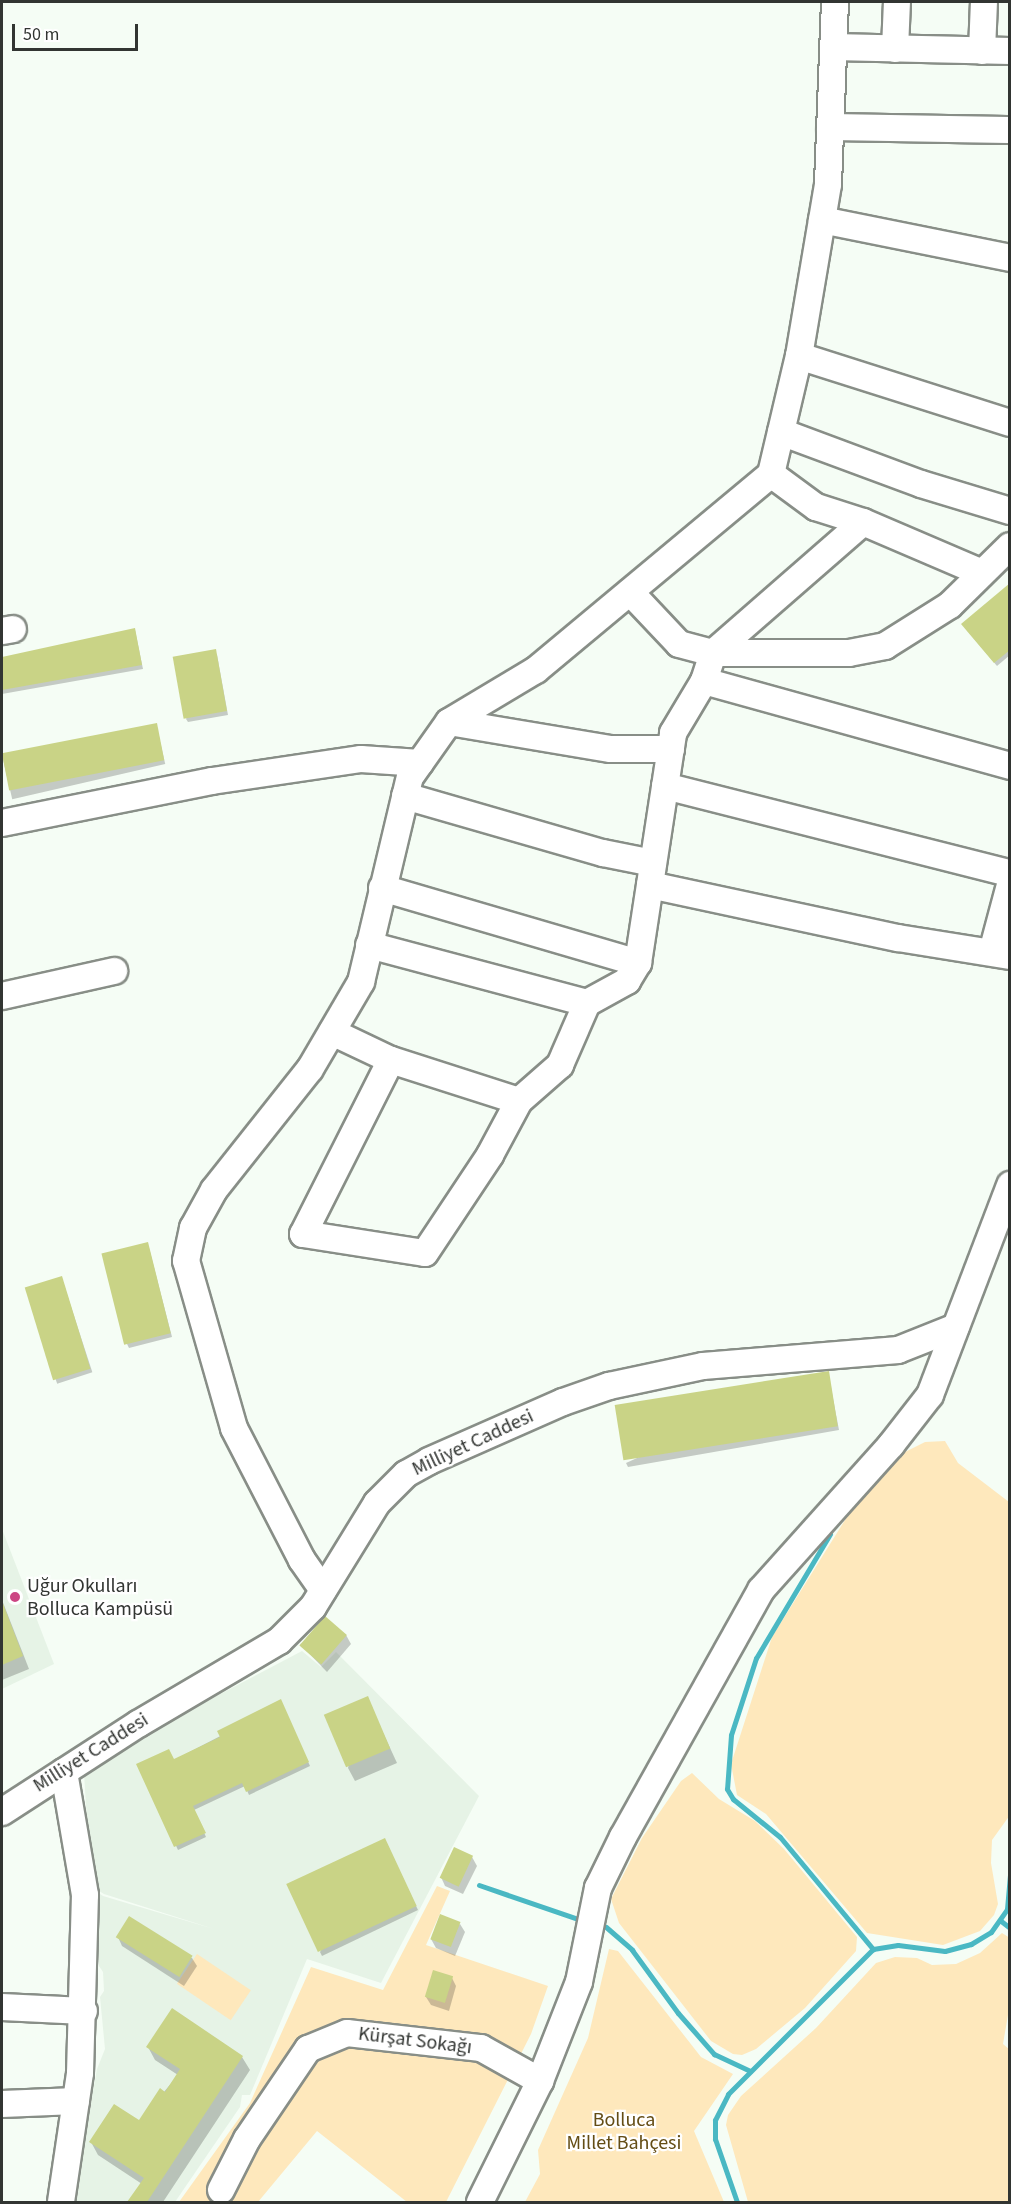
<!DOCTYPE html>
<html>
<head>
<meta charset="utf-8">
<style>
	body { margin:0 }
	#map { position:relative; width:1011px; height:2204px; overflow:hidden; background:#f5fdf5; font-family:"Source Sans 3",sans-serif }
	div>[style] { position:absolute }
	.built>* { inset:0; background:#e6f3e6 }
	.green>* { inset:0; background:#fee8bc; transform-origin:0 0 }
	.shadow>* { inset:0; background:#0003; transform-origin:0 0 }
	.stream>* { height:5px; margin:-2.5px; padding:0 2.5px; transform-origin:2.5px; border-radius:2.5px; background:#4ab8c3 }
	.building>* { inset:0; background:#c9d386; transform-origin:0 0 }
	.roads { filter:drop-shadow(2px 0 #888e87) drop-shadow(-2px 0 #888e87) drop-shadow(0 2px #888e87) drop-shadow(0 -2px #888e87) }
	.minor>* { height:26px; margin:-13px; padding:0 13px; transform-origin:13px; border-radius:13px; background:#fff }
	.dots>* { width:16px; height:16px; translate:-50% -50%; box-sizing:border-box; border:3px solid #fff; border-radius:50% }
	span { translate:-50% -50%; white-space:nowrap; text-align:center; line-height:1.15; -webkit-text-stroke:4.5px #fff; paint-order:stroke }
	.street-label { font-size:20px; color:#323532 }
	.poi-label { font-size:20px; color:#323532 }
	.left { translate:0 -50%; text-align:left }
	.park-label { font-size:20px; color:#644d15 }
	.frame { position:absolute; inset:0; border:3px solid #323532; pointer-events:none }
	.scale { position:absolute; left:12px; top:24px; width:126px; height:27px; box-sizing:border-box; border:3px solid #323532; border-top:0; padding-left:8px; font-size:18px; line-height:21px; white-space:nowrap; color:#323532; -webkit-text-stroke:4px #fff; paint-order:stroke }
</style>
</head>
<body>
<div id="map">
	<div class="built">
		<i style="clip-path:polygon(2px 1529px,54px 1664px,2px 1689px)"></i>
		<i style="clip-path:polygon(302px 1651px,321px 1667px,336px 1652px,479px 1796px,381px 1983px,307px 1959px,250px 2095px,242px 2095px,240px 2107px,175px 2202px,73px 2202px,97px 2069px,105px 2049px,100px 1997px,104px 1991px,103px 1972px,99px 1966px,91px 1888px,103px 1896px,214px 1929px,104px 1894px,91px 1886px,84px 1773px,129px 1742px)"></i>
	</div>
	<div class="green">
		<i style="clip-path:polygon(945px 1441px,958px 1463px,1009px 1502px,1010px 1815px,992px 1840px,991px 1863px,998px 1904px,994px 1915px,980px 1931px,943px 1945px,867px 1933px,766px 1814px,737px 1795px,731px 1764px,772px 1637px,865px 1488px,903px 1453px,925px 1442px)"></i>
		<i style="clip-path:polygon(692px 1773px,719px 1799px,755px 1821px,784px 1849px,857px 1937px,856px 1951px,805px 2008px,756px 2049px,742px 2055px,733px 2054px,711px 2041px,619px 1923px,611px 1899px,642px 1838px,681px 1781px)"></i>
		<i style="clip-path:polygon(437px 1886px,450px 1891px,426px 1945px,548px 1986px,531px 2034px,446px 2202px,407px 2202px,317px 2131px,258px 2202px,179px 2202px,250px 2103px,311px 1967px,383px 1990px)"></i>
		<i style="clip-path:polygon(1002px 1933px,1010px 1938px,1009px 2009px,1003px 2044px,1010px 2050px,1009px 2202px,748px 2202px,726px 2125px,728px 2115px,741px 2096px,816px 2028px,876px 1963px,895px 1957px,917px 1958px,932px 1965px,956px 1964px,980px 1953px)"></i>
		<i style="clip-path:polygon(609px 1949px,618px 1951px,701px 2057px,733px 2074px,694px 2131px,724px 2202px,525px 2202px,540px 2174px,538px 2150px,588px 2038px)"></i>
		<i style="left:197px;top:1954px;width:65px;height:36px;rotate:34deg"></i>
	</div>
	<div class="shadow">
		<i style="clip-path:polygon(1010px 585px,1010px 655px,997px 666px,965px 628px)"></i>
		<i style="clip-path:polygon(135px 630px,143px 669px,2px 694px,2px 658px)"></i>
		<i style="clip-path:polygon(217px 655px,228px 715px,188px 722px,186px 719px)"></i>
		<i style="left:156px;top:724px;width:41px;height:157px;rotate:77deg"></i>
		<i style="clip-path:polygon(149px 1248px,172px 1337px,129px 1348px,127px 1344px)"></i>
		<i style="left:63px;top:1282px;width:95px;height:37px;rotate:72deg"></i>
		<i style="clip-path:polygon(828px 1372px,839px 1430px,628px 1467px,626px 1463px)"></i>
		<i style="clip-path:polygon(2px 1600px,29px 1669px,2px 1680px)"></i>
		<i style="clip-path:polygon(346px 1635px,351px 1644px,327px 1672px,300px 1644px)"></i>
		<i style="clip-path:polygon(367px 1698px,397px 1763px,355px 1781px,348px 1768px)"></i>
		<i style="clip-path:polygon(282px 1704px,310px 1766px,249px 1795px,245px 1786px,194px 1810px,206px 1837px,178px 1850px,138px 1765px,174px 1760px)"></i>
		<i style="clip-path:polygon(387px 1844px,418px 1910px,322px 1956px,320px 1952px)"></i>
		<i style="clip-path:polygon(472px 1857px,477px 1866px,463px 1894px,445px 1886px,441px 1877px)"></i>
		<i style="clip-path:polygon(460px 1924px,465px 1932px,455px 1956px,436px 1948px,431px 1939px)"></i>
		<i style="clip-path:polygon(118px 1937px,192px 1958px,197px 1966px,184px 1986px,122px 1946px)"></i>
		<i style="clip-path:polygon(452px 1978px,456px 1986px,449px 2011px,431px 2005px,426px 1997px)"></i>
		<i style="clip-path:polygon(148px 2047px,242px 2057px,250px 2070px,163px 2202px,128px 2202px,142px 2184px,98px 2155px,91px 2142px,139px 2122px,178px 2075px,155px 2060px)"></i>
	</div>
	<div class="stream">
		<i style="left:830px;top:1534px;width:144px;rotate:120.8deg"></i>
		<i style="left:756px;top:1658px;width:81px;rotate:108deg"></i>
		<i style="left:731px;top:1735px;width:54px;rotate:94.2deg"></i>
		<i style="left:727px;top:1789px;width:12px;rotate:59deg"></i>
		<i style="left:733px;top:1799px;width:60px;rotate:39deg"></i>
		<i style="left:780px;top:1837px;width:146px;rotate:50.3deg"></i>
		<i style="left:479px;top:1885px;width:102px;rotate:19deg"></i>
		<i style="left:1001px;top:1921px;width:11px;rotate:38deg"></i>
		<i style="left:606px;top:1927px;width:35px;rotate:41deg"></i>
		<i style="left:632px;top:1950px;width:78px;rotate:53.9deg"></i>
		<i style="left:678px;top:2013px;width:55px;rotate:48.7deg"></i>
		<i style="left:714px;top:2054px;width:40px;rotate:25deg"></i>
		<i style="left:737px;top:2202px;width:67px;rotate:-109.2deg"></i>
		<i style="left:715px;top:2139px;width:19px;rotate:-90deg"></i>
		<i style="left:715px;top:2120px;width:29px;rotate:-63deg"></i>
		<i style="left:728px;top:2094px;width:205px;rotate:-45deg"></i>
		<i style="left:873px;top:1949px;width:25px;rotate:-9deg"></i>
		<i style="left:898px;top:1945px;width:47px;rotate:7.3deg"></i>
		<i style="left:945px;top:1951px;width:27px;rotate:-15deg"></i>
		<i style="left:971px;top:1944px;width:23px;rotate:-31deg"></i>
		<i style="left:991px;top:1932px;width:28px;rotate:-55deg"></i>
		<i style="left:1007px;top:1909px;width:36px;rotate:-85deg"></i>
	</div>
	<div class="building">
		<i style="clip-path:polygon(1010px 583px,1010px 650px,994px 663px,961px 624px)"></i>
		<i style="clip-path:polygon(135px 628px,142px 665px,2px 690px,2px 657px)"></i>
		<i style="left:216px;top:649px;width:63px;height:44px;rotate:80deg"></i>
		<i style="left:157px;top:723px;width:38px;height:158px;rotate:79deg"></i>
		<i style="left:148px;top:1242px;width:94px;height:48px;rotate:76deg"></i>
		<i style="left:62px;top:1276px;width:97px;height:39px;rotate:73deg"></i>
		<i style="left:829px;top:1371px;width:56px;height:217px;rotate:81deg"></i>
		<i style="clip-path:polygon(2px 1601px,23px 1656px,2px 1665px)"></i>
		<i style="left:325px;top:1616px;width:29px;height:39px;rotate:41deg"></i>
		<i style="left:368px;top:1696px;width:57px;height:48px;rotate:67deg"></i>
		<i style="clip-path:polygon(281px 1699px,309px 1762px,246px 1792px,242px 1783px,193px 1806px,206px 1833px,174px 1847px,136px 1764px,169px 1749px,174px 1759px,220px 1737px,217px 1731px)"></i>
		<i style="left:385px;top:1838px;width:75px;height:109px;rotate:65deg"></i>
		<i style="left:454px;top:1847px;width:21px;height:34px;rotate:25deg"></i>
		<i style="left:440px;top:1914px;width:22px;height:27px;rotate:21deg"></i>
		<i style="left:129px;top:1916px;width:75px;height:25px;rotate:32deg"></i>
		<i style="left:433px;top:1970px;width:21px;height:28px;rotate:17deg"></i>
		<i style="clip-path:polygon(172px 2008px,243px 2056px,147px 2202px,127px 2202px,144px 2178px,89px 2142px,114px 2104px,139px 2120px,160px 2088px,165px 2092px,180px 2069px,146px 2047px)"></i>
	</div>
	<div class="roads">
		<div class="minor">
			<i style="left:833px;top:47px;width:177px;rotate:1.3deg"></i>
			<i style="left:895px;top:49px;width:47px;rotate:-87.6deg"></i>
			<i style="left:982px;top:51px;width:49px;rotate:-87.7deg"></i>
			<i style="left:830px;top:127px;width:180px;rotate:1deg"></i>
			<i style="left:822px;top:220px;width:192px;rotate:11.4deg"></i>
			<i style="left:799px;top:356px;width:221px;rotate:17.6deg"></i>
			<i style="left:781px;top:432px;width:149px;rotate:20.4deg"></i>
			<i style="left:921px;top:484px;width:93px;rotate:16.9deg"></i>
			<i style="left:771px;top:474px;width:56px;rotate:36.3deg"></i>
			<i style="left:816px;top:507px;width:49px;rotate:17.7deg"></i>
			<i style="left:863px;top:522px;width:129px;rotate:23.2deg"></i>
			<i style="left:630px;top:592px;width:71px;rotate:46.7deg"></i>
			<i style="left:679px;top:644px;width:35px;rotate:15deg"></i>
			<i style="left:713px;top:653px;width:136px"></i>
			<i style="left:849px;top:653px;width:37px;rotate:-11deg"></i>
			<i style="left:885px;top:646px;width:77px;rotate:-32.2deg"></i>
			<i style="left:950px;top:605px;width:84px;rotate:-44.5deg"></i>
			<i style="left:2px;top:631px;width:11px;rotate:-10deg"></i>
			<i style="left:704px;top:681px;width:318px;rotate:15.5deg"></i>
			<i style="left:449px;top:722px;width:164px;rotate:9.5deg"></i>
			<i style="left:611px;top:749px;width:60px"></i>
			<i style="left:665px;top:786px;width:356px;rotate:14.2deg"></i>
			<i style="left:405px;top:796px;width:206px;rotate:16.1deg"></i>
			<i style="left:603px;top:853px;width:51px;rotate:11.3deg"></i>
			<i style="left:2px;top:823px;width:214px;rotate:-11.3deg"></i>
			<i style="left:212px;top:781px;width:151px;rotate:-8.4deg"></i>
			<i style="left:361px;top:759px;width:59px;rotate:3.9deg"></i>
			<i style="left:650px;top:885px;width:254px;rotate:12.1deg"></i>
			<i style="left:898px;top:938px;width:113px;rotate:9.1deg"></i>
			<i style="left:382px;top:888px;width:267px;rotate:16.3deg"></i>
			<i style="left:369px;top:945px;width:226px;rotate:14.9deg"></i>
			<i style="left:587px;top:1003px;width:46px;rotate:-28.8deg"></i>
			<i style="left:627px;top:981px;width:21px;rotate:-59deg"></i>
			<i style="left:638px;top:963px;width:233px;rotate:-81.3deg"></i>
			<i style="left:673px;top:733px;width:61px;rotate:-59.2deg"></i>
			<i style="left:704px;top:681px;width:29px;rotate:-72deg"></i>
			<i style="left:713px;top:653px;width:199px;rotate:-41.1deg"></i>
			<i style="left:992px;top:952px;width:69px;rotate:-75deg"></i>
			<i style="left:2px;top:996px;width:115px;rotate:-12.6deg"></i>
			<i style="left:332px;top:1032px;width:65px;rotate:25.4deg"></i>
			<i style="left:391px;top:1060px;width:134px;rotate:17.8deg"></i>
			<i style="left:391px;top:1060px;width:195px;rotate:116.8deg"></i>
			<i style="left:303px;top:1234px;width:123px;rotate:8.9deg"></i>
			<i style="left:425px;top:1253px;width:118px;rotate:-56.4deg"></i>
			<i style="left:490px;top:1155px;width:61px;rotate:-61.8deg"></i>
			<i style="left:519px;top:1101px;width:55px;rotate:-41.3deg"></i>
			<i style="left:560px;top:1065px;width:68px;rotate:-66.5deg"></i>
			<i style="left:323px;top:1590px;width:37px;rotate:-125deg"></i>
			<i style="left:302px;top:1560px;width:148px;rotate:-117.3deg"></i>
			<i style="left:234px;top:1428px;width:174px;rotate:-106deg"></i>
			<i style="left:186px;top:1261px;width:34px;rotate:-78deg"></i>
			<i style="left:193px;top:1228px;width:43px;rotate:-61.1deg"></i>
			<i style="left:214px;top:1190px;width:154px;rotate:-51.6deg"></i>
			<i style="left:310px;top:1069px;width:101px;rotate:-59.6deg"></i>
			<i style="left:361px;top:982px;width:211px;rotate:-76.6deg"></i>
			<i style="left:410px;top:777px;width:67px;rotate:-54.7deg"></i>
			<i style="left:449px;top:722px;width:101px;rotate:-30.9deg"></i>
			<i style="left:536px;top:670px;width:306px;rotate:-39.8deg"></i>
			<i style="left:771px;top:474px;width:121px;rotate:-76.7deg"></i>
			<i style="left:799px;top:356px;width:174px;rotate:-80.4deg"></i>
			<i style="left:828px;top:184px;width:182px;rotate:-87.8deg"></i>
			<i style="left:2px;top:1812px;width:162px;rotate:-32.9deg"></i>
			<i style="left:138px;top:1724px;width:164px;rotate:-30.5deg"></i>
			<i style="left:279px;top:1641px;width:48px;rotate:-45deg"></i>
			<i style="left:313px;top:1607px;width:122px;rotate:-58.4deg"></i>
			<i style="left:377px;top:1503px;width:41px;rotate:-45deg"></i>
			<i style="left:406px;top:1474px;width:26px;rotate:-29deg"></i>
			<i style="left:429px;top:1461px;width:146px;rotate:-23.8deg"></i>
			<i style="left:563px;top:1402px;width:49px;rotate:-19.2deg"></i>
			<i style="left:609px;top:1386px;width:96px;rotate:-12deg"></i>
			<i style="left:703px;top:1366px;width:196px;rotate:-4.7deg"></i>
			<i style="left:898px;top:1350px;width:62px;rotate:-21.6deg"></i>
			<i style="left:2px;top:2007px;width:82px;rotate:2.8deg"></i>
			<i style="left:2px;top:2104px;width:74px;rotate:-2.3deg"></i>
			<i style="left:221px;top:2190px;width:57px;rotate:-63deg"></i>
			<i style="left:247px;top:2139px;width:109px;rotate:-55.9deg"></i>
			<i style="left:308px;top:2049px;width:42px;rotate:-22.3deg"></i>
			<i style="left:347px;top:2033px;width:135px;rotate:6.4deg"></i>
			<i style="left:481px;top:2048px;width:68px;rotate:29.2deg"></i>
			<i style="left:61px;top:2202px;width:130px;rotate:-81.6deg"></i>
			<i style="left:80px;top:2073px;width:178px;rotate:-88.4deg"></i>
			<i style="left:85px;top:1895px;width:125px;rotate:-99.7deg"></i>
			<i style="left:480px;top:2202px;width:135px;rotate:-63.6deg"></i>
			<i style="left:540px;top:2081px;width:106px;rotate:-68.5deg"></i>
			<i style="left:579px;top:1982px;width:96px;rotate:-78.6deg"></i>
			<i style="left:598px;top:1888px;width:57px;rotate:-63.9deg"></i>
			<i style="left:623px;top:1837px;width:283px;rotate:-60.8deg"></i>
			<i style="left:761px;top:1590px;width:195px;rotate:-48.1deg"></i>
			<i style="left:891px;top:1445px;width:63px;rotate:-52deg"></i>
			<i style="left:930px;top:1395px;width:225px;rotate:-69.1deg"></i>
		</div>
	</div>
	<div class="dots">
		<i style="left:15px;top:1597px;background:#cc4583"></i>
	</div>
	<div class="street-label">
		<span style="left:473px;top:1443px;rotate:-25deg">Milliyet Caddesi</span>
		<span style="left:91px;top:1753px;rotate:-32deg">Milliyet Caddesi</span>
		<span style="left:415px;top:2041px;rotate:7deg">Kürşat Sokağı</span>
	</div>
	<div class="poi-label">
		<span class="left" style="left:27px;top:1598px">Uğur Okulları<br>Bolluca Kampüsü</span>
	</div>
	<div class="park-label">
		<span style="left:624px;top:2132px">Bolluca<br>Millet Bahçesi</span>
	</div>
	<div class="frame"></div>
	<div class="scale">50 m</div>
</div>
</body>
</html>
